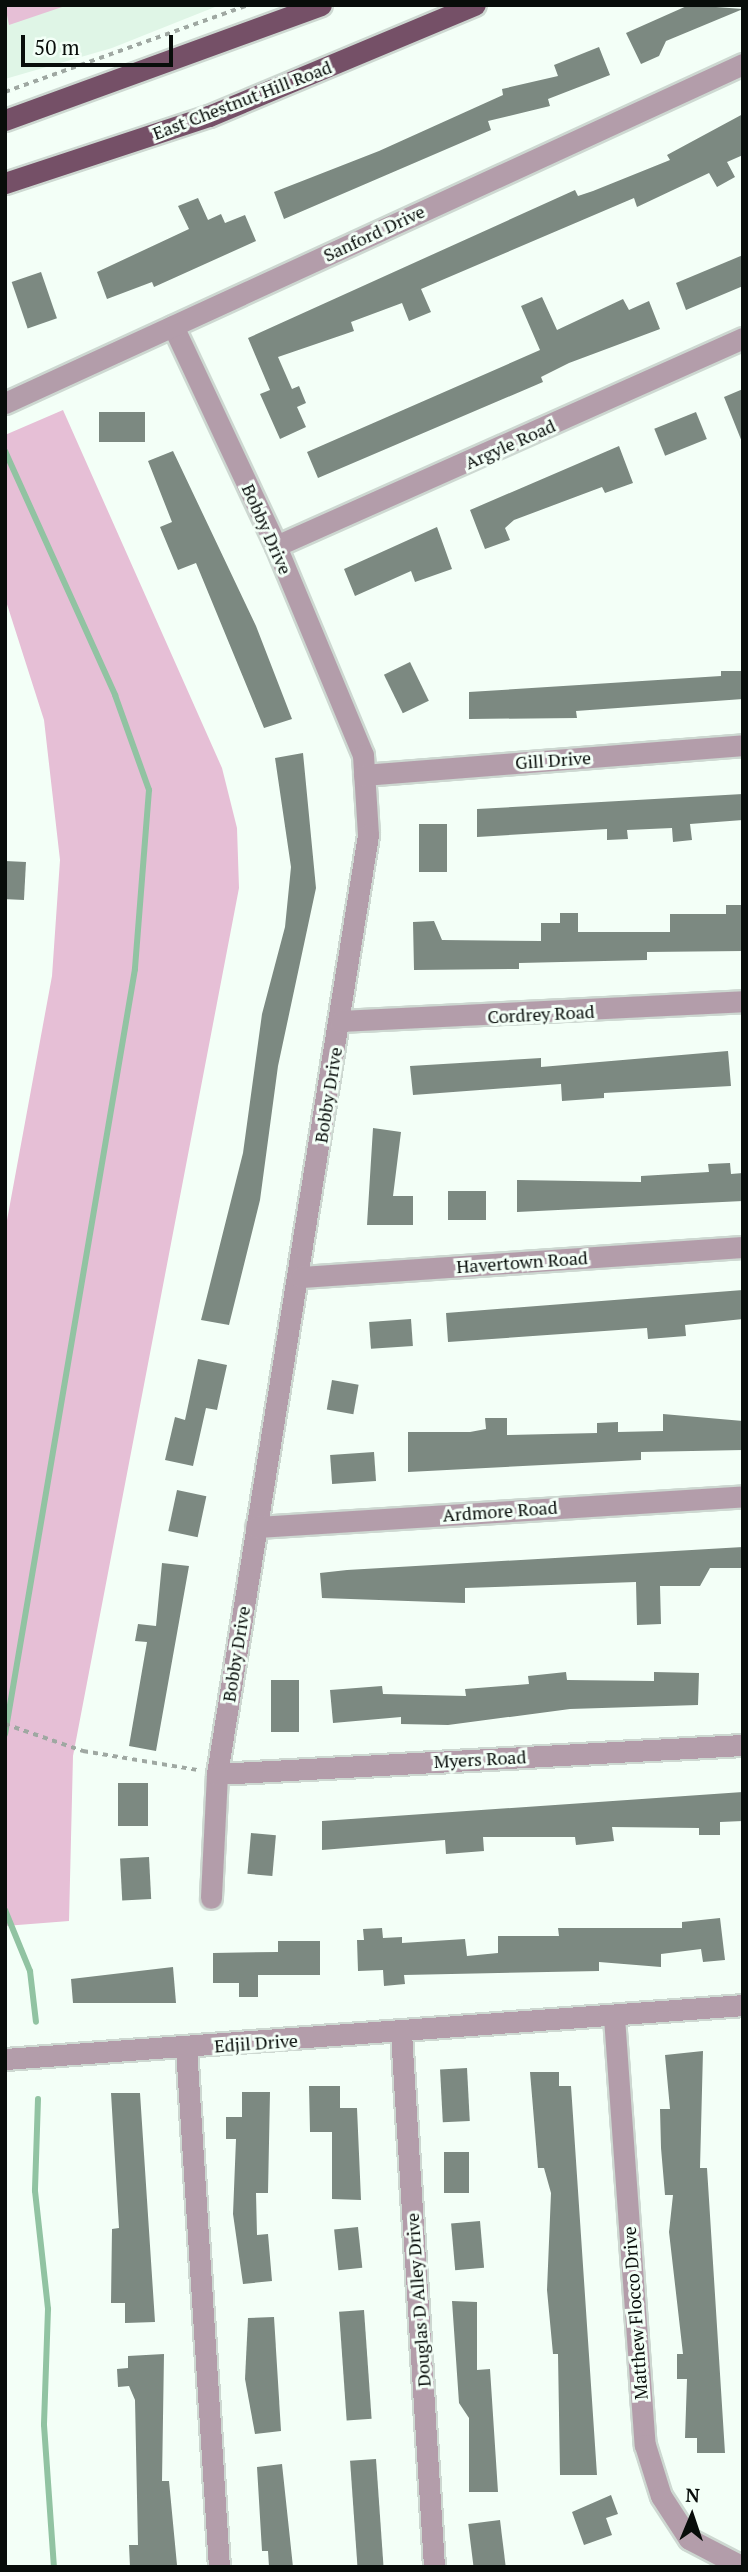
<!DOCTYPE html>
<html>
<head>
<meta charset="utf-8">
<style>
	body { margin:0 }
	#map { position:relative; width:748px; height:2572px; overflow:hidden; background:#f3fff7; font-family:"PT Serif",serif }
	div>[style] { position:absolute }
	.built>* { inset:0; background:#dff5e6 }
	.green>* { inset:0; background:#e6bfd6 }
	.stream>* { height:6px; margin:-3px; padding:0 3px; transform-origin:3px; border-radius:3px; background:#91c3a2 }
	.building>* { inset:0; background:#7c8981; transform-origin:0 0 }
	.path>* { height:3.5px; margin-top:-1.75px; transform-origin:0; background:repeating-linear-gradient(90deg,#9fa8a2 0 5px,transparent 0 10px) }
	.roads { filter:drop-shadow(2px 0 #cdd8d1) drop-shadow(-2px 0 #cdd8d1) drop-shadow(0 2px #cdd8d1) drop-shadow(0 -2px #cdd8d1) }
	.minor>* { height:21px; margin:-10.5px; padding:0 10.5px; transform-origin:10.5px; border-radius:10.5px; background:#b39daa }
	.major>* { height:21px; margin:-10.5px; padding:0 10.5px; transform-origin:10.5px; border-radius:10.5px; background:#755067 }
	span { translate:-50% -50%; white-space:nowrap; text-align:center; line-height:1.15; -webkit-text-stroke:6px #f3fff7; paint-order:stroke }
	.street-label { font-size:18px; color:#080d0a }
	.frame { position:absolute; inset:0; border:7px solid #080d0a; pointer-events:none }
	.north { position:absolute; left:657px; top:2481px; width:70px; height:70px; -webkit-text-stroke:5px #f3fff7; paint-order:stroke; rotate:2deg; font-size:19px; font-weight:700; line-height:28px; text-align:center; color:#080d0a }
	.north::after { content:''; display:block; margin:auto; width:24px; height:32px; background:#080d0a; clip-path:polygon(50% 0,100% 100%,50% 72%,0 100%) }
	.scale { position:absolute; left:21px; top:35px; width:152px; height:32px; box-sizing:border-box; border:4px solid #080d0a; border-top:0; padding-left:9px; font-size:21px; line-height:24px; white-space:nowrap; color:#080d0a; -webkit-text-stroke:5px #f3fff7; paint-order:stroke }
</style>
</head>
<body>
<div id="map">
	<div class="built">
		<i style="clip-path:polygon(5px 5px,220px 5px,112px 48px,5px 79px)"></i>
	</div>
	<div class="green">
		<i style="clip-path:polygon(5px 5px,68px 5px,9px 25px)"></i>
		<i style="clip-path:polygon(63px 410px,222px 768px,237px 828px,239px 888px,73px 1756px,69px 1921px,5px 1926px,5px 1231px,52px 976px,60px 860px,44px 720px,5px 598px,5px 435px)"></i>
	</div>
	<div class="stream">
		<i style="left:5px;top:451px;width:268px;rotate:65.7deg"></i>
		<i style="left:115px;top:695px;width:101px;rotate:70.3deg"></i>
		<i style="left:149px;top:790px;width:180px;rotate:94.5deg"></i>
		<i style="left:135px;top:969px;width:776px;rotate:99.64deg"></i>
		<i style="left:5px;top:1910px;width:66px;rotate:67.7deg"></i>
		<i style="left:30px;top:1971px;width:51px;rotate:83.3deg"></i>
		<i style="left:38px;top:2099px;width:92px;rotate:91.9deg"></i>
		<i style="left:35px;top:2191px;width:119px;rotate:83.7deg"></i>
		<i style="left:48px;top:2309px;width:116px;rotate:92deg"></i>
		<i style="left:44px;top:2425px;width:142px;rotate:86deg"></i>
	</div>
	<div class="building">
		<i style="clip-path:polygon(689px 5px,743px 9px,666px 41px,659px 56px,641px 64px,626px 33px)"></i>
		<i style="clip-path:polygon(599px 47px,610px 75px,548px 99px,550px 106px,488px 121px,491px 130px,284px 219px,274px 192px,379px 151px,503px 95px,502px 89px,558px 76px,554px 65px)"></i>
		<i style="clip-path:polygon(743px 114px,743px 155px,727px 162px,735px 177px,717px 187px,709px 173px,637px 207px,634px 198px,421px 289px,431px 312px,409px 321px,402px 303px,351px 322px,354px 331px,278px 357px,292px 389px,299px 386px,306px 403px,297px 407px,306px 427px,280px 439px,260px 394px,270px 390px,248px 338px,575px 190px,578px 196px,593px 191px,670px 160px,667px 155px)"></i>
		<i style="clip-path:polygon(198px 198px,208px 220px,221px 214px,225px 223px,245px 215px,256px 241px,154px 287px,152px 282px,107px 299px,97px 272px,189px 229px,178px 206px)"></i>
		<i style="clip-path:polygon(743px 255px,743px 286px,686px 310px,676px 283px)"></i>
		<i style="left:41px;top:272px;width:49px;height:31px;rotate:71deg"></i>
		<i style="clip-path:polygon(542px 297px,557px 330px,623px 299px,629px 310px,649px 301px,660px 329px,569px 363px,541px 377px,543px 382px,318px 478px,307px 452px,540px 350px,521px 306px)"></i>
		<i style="clip-path:polygon(743px 389px,743px 442px,742px 442px,724px 397px)"></i>
		<i style="left:99px;top:412px;width:46px;height:30px"></i>
		<i style="left:696px;top:412px;width:29px;height:45px;rotate:68deg"></i>
		<i style="clip-path:polygon(619px 446px,633px 483px,605px 493px,602px 487px,514px 520px,505px 528px,510px 540px,485px 549px,470px 510px)"></i>
		<i style="clip-path:polygon(173px 451px,256px 626px,292px 719px,264px 728px,196px 563px,178px 570px,160px 527px,172px 522px,148px 461px)"></i>
		<i style="clip-path:polygon(437px 527px,452px 569px,415px 582px,411px 571px,355px 596px,344px 569px)"></i>
		<i style="left:410px;top:662px;width:43px;height:29px;rotate:64deg"></i>
		<i style="clip-path:polygon(721px 671px,743px 671px,743px 699px,576px 711px,577px 718px,469px 719px,469px 692px,721px 676px)"></i>
		<i style="clip-path:polygon(303px 753px,316px 888px,278px 1066px,260px 1200px,229px 1325px,201px 1320px,243px 1153px,262px 1014px,285px 927px,291px 867px,275px 758px)"></i>
		<i style="clip-path:polygon(743px 794px,743px 820px,690px 824px,692px 840px,673px 842px,672px 828px,627px 830px,628px 839px,607px 840px,607px 829px,477px 837px,477px 809px)"></i>
		<i style="left:419px;top:824px;width:28px;height:48px"></i>
		<i style="left:5px;top:861px;width:21px;height:38px;rotate:3deg"></i>
		<i style="clip-path:polygon(726px 905px,743px 905px,743px 951px,647px 952px,647px 960px,519px 963px,519px 969px,414px 970px,413px 922px,434px 921px,442px 940px,541px 941px,541px 923px,560px 923px,560px 913px,578px 913px,578px 932px,670px 932px,670px 914px,726px 914px)"></i>
		<i style="clip-path:polygon(728px 1051px,731px 1086px,604px 1093px,604px 1098px,562px 1101px,561px 1084px,413px 1095px,410px 1066px,541px 1058px,541px 1067px)"></i>
		<i style="clip-path:polygon(373px 1128px,401px 1132px,393px 1196px,413px 1196px,413px 1225px,367px 1225px)"></i>
		<i style="clip-path:polygon(730px 1163px,731px 1174px,743px 1173px,743px 1201px,517px 1212px,517px 1180px,641px 1182px,641px 1176px,709px 1172px,708px 1164px)"></i>
		<i style="left:448px;top:1191px;width:38px;height:29px"></i>
		<i style="clip-path:polygon(743px 1290px,743px 1319px,685px 1325px,686px 1336px,648px 1339px,647px 1328px,448px 1342px,446px 1313px)"></i>
		<i style="left:411px;top:1319px;width:27px;height:42px;rotate:86deg"></i>
		<i style="clip-path:polygon(198px 1359px,227px 1365px,217px 1410px,206px 1408px,193px 1466px,165px 1460px,175px 1417px,185px 1420px)"></i>
		<i style="left:332px;top:1380px;width:27px;height:30px;rotate:10deg"></i>
		<i style="clip-path:polygon(663px 1414px,743px 1421px,743px 1450px,641px 1452px,641px 1460px,408px 1472px,408px 1432px,470px 1432px,486px 1429px,485px 1418px,507px 1418px,507px 1435px,597px 1433px,597px 1423px,618px 1422px,618px 1432px,663px 1431px)"></i>
		<i style="left:374px;top:1452px;width:29px;height:44px;rotate:86deg"></i>
		<i style="left:177px;top:1490px;width:30px;height:42px;rotate:12deg"></i>
		<i style="clip-path:polygon(743px 1547px,743px 1568px,710px 1568px,700px 1586px,660px 1586px,661px 1624px,637px 1625px,636px 1582px,465px 1588px,465px 1603px,322px 1598px,320px 1573px,347px 1570px)"></i>
		<i style="clip-path:polygon(162px 1563px,189px 1566px,156px 1751px,129px 1746px,147px 1642px,135px 1641px,138px 1624px,156px 1626px)"></i>
		<i style="clip-path:polygon(566px 1672px,567px 1680px,654px 1681px,654px 1672px,699px 1673px,698px 1705px,570px 1709px,448px 1725px,401px 1724px,401px 1717px,333px 1723px,330px 1690px,382px 1686px,383px 1694px,466px 1696px,465px 1689px,529px 1684px,528px 1676px)"></i>
		<i style="left:271px;top:1680px;width:28px;height:52px"></i>
		<i style="left:118px;top:1783px;width:30px;height:43px"></i>
		<i style="clip-path:polygon(743px 1792px,743px 1821px,720px 1822px,720px 1835px,699px 1835px,699px 1828px,612px 1827px,614px 1841px,576px 1845px,575px 1837px,483px 1837px,484px 1851px,446px 1854px,445px 1840px,322px 1850px,322px 1821px)"></i>
		<i style="left:251px;top:1833px;width:25px;height:41px;rotate:5deg"></i>
		<i style="left:149px;top:1857px;width:42px;height:29px;rotate:87deg"></i>
		<i style="clip-path:polygon(720px 1918px,725px 1960px,703px 1962px,701px 1949px,661px 1954px,661px 1967px,599px 1962px,599px 1971px,404px 1975px,405px 1984px,384px 1986px,383px 1970px,358px 1971px,357px 1940px,364px 1940px,363px 1929px,382px 1928px,383px 1938px,402px 1937px,402px 1943px,465px 1939px,467px 1956px,498px 1953px,498px 1936px,559px 1936px,558px 1928px,682px 1928px,682px 1922px)"></i>
		<i style="clip-path:polygon(278px 1941px,320px 1941px,320px 1975px,258px 1975px,258px 1997px,239px 1997px,239px 1983px,213px 1983px,213px 1953px,278px 1952px)"></i>
		<i style="clip-path:polygon(173px 1967px,176px 2003px,73px 2003px,71px 1979px)"></i>
		<i style="clip-path:polygon(703px 2051px,700px 2168px,707px 2168px,725px 2453px,697px 2453px,697px 2438px,685px 2438px,687px 2379px,677px 2379px,677px 2354px,683px 2354px,669px 2232px,673px 2195px,665px 2195px,661px 2148px,660px 2109px,670px 2109px,665px 2055px)"></i>
		<i style="left:467px;top:2068px;width:53px;height:27px;rotate:87deg"></i>
		<i style="clip-path:polygon(530px 2072px,559px 2072px,559px 2086px,571px 2086px,597px 2475px,560px 2475px,558px 2354px,553px 2354px,547px 2290px,551px 2193px,544px 2168px,538px 2168px)"></i>
		<i style="clip-path:polygon(309px 2086px,340px 2086px,340px 2108px,357px 2108px,361px 2200px,332px 2199px,332px 2132px,310px 2132px)"></i>
		<i style="clip-path:polygon(242px 2092px,270px 2092px,268px 2193px,256px 2193px,257px 2235px,268px 2234px,272px 2281px,243px 2284px,233px 2214px,236px 2139px,226px 2139px,226px 2117px,242px 2117px)"></i>
		<i style="clip-path:polygon(111px 2093px,140px 2093px,155px 2322px,125px 2323px,125px 2303px,111px 2303px,112px 2229px,119px 2228px)"></i>
		<i style="left:444px;top:2152px;width:25px;height:41px"></i>
		<i style="left:480px;top:2221px;width:47px;height:29px;rotate:85deg"></i>
		<i style="left:358px;top:2227px;width:41px;height:24px;rotate:84deg"></i>
		<i style="clip-path:polygon(452px 2301px,477px 2302px,477px 2370px,490px 2369px,498px 2492px,469px 2492px,469px 2418px,459px 2403px)"></i>
		<i style="left:364px;top:2310px;width:109px;height:25px;rotate:86deg"></i>
		<i style="clip-path:polygon(274px 2317px,281px 2431px,255px 2434px,245px 2379px,248px 2318px)"></i>
		<i style="clip-path:polygon(164px 2354px,162px 2481px,169px 2481px,177px 2565px,130px 2567px,129px 2545px,138px 2545px,135px 2400px,129px 2386px,118px 2387px,117px 2369px,128px 2368px,128px 2356px)"></i>
		<i style="left:376px;top:2459px;width:108px;height:26px;rotate:86deg"></i>
		<i style="clip-path:polygon(282px 2464px,293px 2567px,269px 2567px,268px 2551px,262px 2551px,257px 2467px)"></i>
		<i style="clip-path:polygon(611px 2495px,618px 2514px,606px 2518px,612px 2535px,584px 2545px,572px 2512px)"></i>
		<i style="left:500px;top:2520px;width:47px;height:32px;rotate:83deg"></i>
	</div>
	<div class="path">
		<i style="left:5px;top:92px;width:258px;rotate:-19.7deg"></i>
		<i style="left:5px;top:1724px;width:83px;rotate:19.1deg"></i>
		<i style="left:83px;top:1751px;width:117px;rotate:9.4deg"></i>
	</div>
	<div class="roads">
		<div class="minor">
			<i style="left:173px;top:326px;width:243px;rotate:64.9deg"></i>
			<i style="left:276px;top:546px;width:226px;rotate:67.4deg"></i>
			<i style="left:363px;top:755px;width:80px;rotate:86.4deg"></i>
			<i style="left:368px;top:835px;width:951px;rotate:99.14deg"></i>
			<i style="left:217px;top:1774px;width:124px;rotate:92.8deg"></i>
			<i style="left:5px;top:403px;width:812px;rotate:-24.67deg"></i>
			<i style="left:276px;top:546px;width:511px;rotate:-24.01deg"></i>
			<i style="left:364px;top:775px;width:380px;rotate:-4.5deg"></i>
			<i style="left:340px;top:1021px;width:403px;rotate:-2.8deg"></i>
			<i style="left:301px;top:1277px;width:443px;rotate:-3.9deg"></i>
			<i style="left:256px;top:1527px;width:488px;rotate:-3.6deg"></i>
			<i style="left:217px;top:1774px;width:527px;rotate:-3.16deg"></i>
			<i style="left:614px;top:2017px;width:429px;rotate:85.9deg"></i>
			<i style="left:645px;top:2445px;width:53px;rotate:72.6deg"></i>
			<i style="left:661px;top:2496px;width:51px;rotate:56.9deg"></i>
			<i style="left:689px;top:2539px;width:61px;rotate:27.4deg"></i>
			<i style="left:401px;top:2033px;width:535px;rotate:86.46deg"></i>
			<i style="left:186px;top:2047px;width:521px;rotate:86.37deg"></i>
			<i style="left:5px;top:2059px;width:740px;rotate:-4.18deg"></i>
		</div>
		<div class="major">
			<i style="left:5px;top:120px;width:336px;rotate:-20deg"></i>
			<i style="left:5px;top:183px;width:215px;rotate:-18.2deg"></i>
			<i style="left:209px;top:116px;width:288px;rotate:-22.7deg"></i>
		</div>
	</div>
	<div class="street-label">
		<span style="left:242px;top:100px;rotate:-21deg">East Chestnut Hill Road</span>
		<span style="left:374px;top:233px;rotate:-25deg">Sanford Drive</span>
		<span style="left:510px;top:444px;rotate:-24deg">Argyle Road</span>
		<span style="left:267px;top:529px;rotate:66deg">Bobby Drive</span>
		<span style="left:553px;top:760px;rotate:-4deg">Gill Drive</span>
		<span style="left:541px;top:1014px;rotate:-3deg">Cordrey Road</span>
		<span style="left:328px;top:1095px;rotate:-81deg">Bobby Drive</span>
		<span style="left:522px;top:1262px;rotate:-4deg">Havertown Road</span>
		<span style="left:500px;top:1511px;rotate:-4deg">Ardmore Road</span>
		<span style="left:236px;top:1654px;rotate:-81deg">Bobby Drive</span>
		<span style="left:480px;top:1759px;rotate:-3deg">Myers Road</span>
		<span style="left:256px;top:2043px;rotate:-4deg">Edjil Drive</span>
		<span style="left:418px;top:2300px;rotate:-94deg">Douglas D Alley Drive</span>
		<span style="left:635px;top:2313px;rotate:-94deg">Matthew Flocco Drive</span>
	</div>
	<div class="frame"></div>
	<div class="north">N</div>
	<div class="scale">50 m</div>
</div>
</body>
</html>
